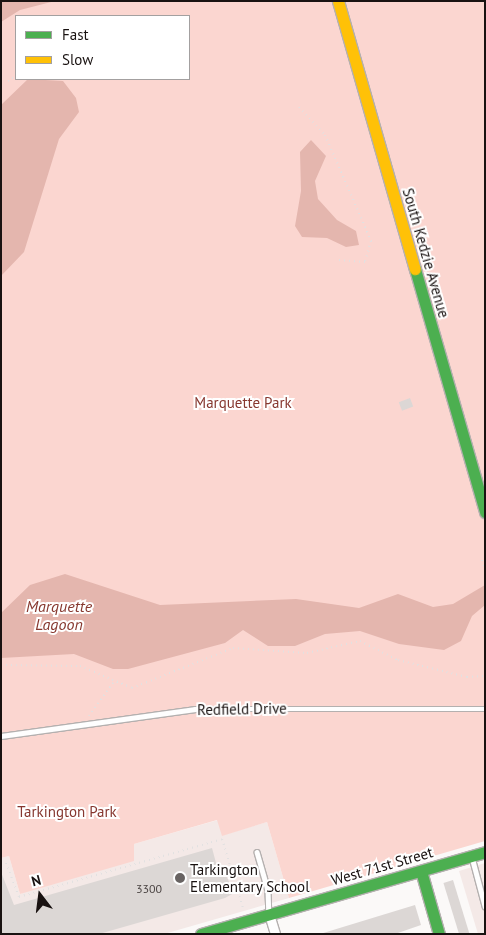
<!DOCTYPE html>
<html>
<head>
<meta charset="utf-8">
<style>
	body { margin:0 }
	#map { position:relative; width:486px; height:935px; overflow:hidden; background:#fbf9f8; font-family:"PT Sans",sans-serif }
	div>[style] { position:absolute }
	.built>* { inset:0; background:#f4e9e7 }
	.green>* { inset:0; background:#fbd6d0 }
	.water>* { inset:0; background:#e4b6ae }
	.building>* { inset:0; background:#dcd7d5; transform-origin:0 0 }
	.path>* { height:2px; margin-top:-1px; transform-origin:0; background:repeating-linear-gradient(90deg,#e2e1e1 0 1px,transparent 0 5px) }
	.roads { filter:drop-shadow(1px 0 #b4b0af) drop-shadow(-1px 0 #b4b0af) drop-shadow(0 1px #b4b0af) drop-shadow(0 -1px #b4b0af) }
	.lane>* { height:4.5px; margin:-2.25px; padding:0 2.25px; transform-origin:2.25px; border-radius:2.25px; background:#fefefe }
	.street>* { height:9px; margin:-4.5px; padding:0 4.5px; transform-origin:4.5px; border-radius:4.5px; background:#fefefe }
	.fast>* { height:11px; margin:-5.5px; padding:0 5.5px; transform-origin:5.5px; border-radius:5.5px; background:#4caf50 }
	.slow>* { height:11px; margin:-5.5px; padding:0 5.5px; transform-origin:5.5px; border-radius:5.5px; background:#ffc107 }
	.dots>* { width:14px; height:14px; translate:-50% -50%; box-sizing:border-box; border:2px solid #fff; border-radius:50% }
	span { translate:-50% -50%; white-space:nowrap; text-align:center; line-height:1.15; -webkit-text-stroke:4px #fff; paint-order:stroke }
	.number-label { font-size:12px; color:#4a4342 }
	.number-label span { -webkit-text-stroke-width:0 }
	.street-label { font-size:15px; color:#191211 }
	.park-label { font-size:15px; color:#86372f }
	.poi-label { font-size:15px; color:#191211 }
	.left { translate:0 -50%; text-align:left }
	.water-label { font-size:16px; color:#87382f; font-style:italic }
	.frame { position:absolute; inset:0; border:2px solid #191211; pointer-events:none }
	.legend { position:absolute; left:15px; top:15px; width:175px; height:65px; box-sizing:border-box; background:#fff; border:1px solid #a3a0a0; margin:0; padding:6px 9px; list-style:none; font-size:15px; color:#191211 }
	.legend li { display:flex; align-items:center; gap:10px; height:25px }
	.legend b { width:25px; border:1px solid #a3a0a0 }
	.north { position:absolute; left:15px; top:870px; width:50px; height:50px; -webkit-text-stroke:4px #fff; paint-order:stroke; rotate:345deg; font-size:14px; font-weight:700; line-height:20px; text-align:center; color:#191211 }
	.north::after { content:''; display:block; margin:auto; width:18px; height:22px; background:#191211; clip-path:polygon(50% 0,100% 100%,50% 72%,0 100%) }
</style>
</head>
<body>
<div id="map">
	<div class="built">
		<i style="clip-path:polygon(218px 820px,223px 835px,267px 822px,289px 898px,164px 934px,1px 934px,1px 858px,9px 856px,20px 894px,134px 844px)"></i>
		<i style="clip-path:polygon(485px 863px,485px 934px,478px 934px,459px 871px)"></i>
	</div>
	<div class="green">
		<i style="clip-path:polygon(evenodd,1px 1px,485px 1px,485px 841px,289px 898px,267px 822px,222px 836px,217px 820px,134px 844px,134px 861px,20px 894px,9px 856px,1px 858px,1px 1px,16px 16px,189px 16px,189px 79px,16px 79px,16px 16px)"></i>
	</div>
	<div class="water">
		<i style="clip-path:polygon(1px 1px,55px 1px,20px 10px,1px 22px)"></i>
		<i style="clip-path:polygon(28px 79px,63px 81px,76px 98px,79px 112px,59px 139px,24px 252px,1px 276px,1px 105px)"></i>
		<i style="clip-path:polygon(311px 140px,326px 156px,315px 181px,318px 199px,337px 220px,356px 231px,359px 245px,346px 247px,327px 238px,302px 237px,295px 226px,301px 191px,300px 152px)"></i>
		<i style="clip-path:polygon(65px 574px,160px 605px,296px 599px,359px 608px,398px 594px,433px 607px,453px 604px,485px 585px,485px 605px,472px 616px,461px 641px,444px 650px,399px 644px,360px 631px,325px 634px,295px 646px,268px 646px,243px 630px,225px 643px,128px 669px,113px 669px,74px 654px,1px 658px,1px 613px,30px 585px)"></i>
	</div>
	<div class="building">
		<i style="left:410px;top:398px;width:9px;height:12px;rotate:69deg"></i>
		<i style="clip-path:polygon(212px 848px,219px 874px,225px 873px,234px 893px,225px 898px,99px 934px,1px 934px,1px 872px,14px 905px)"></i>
		<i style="left:453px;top:880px;width:56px;height:10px;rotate:73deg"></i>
		<i style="clip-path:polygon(415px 905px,421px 925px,395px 934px,320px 934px)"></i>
	</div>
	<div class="path">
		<i style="left:74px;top:79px;width:3px;rotate:45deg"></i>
		<i style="left:8px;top:81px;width:10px;rotate:-37deg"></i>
		<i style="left:299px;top:107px;width:38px;rotate:47deg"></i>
		<i style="left:325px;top:135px;width:116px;rotate:66.5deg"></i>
		<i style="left:371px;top:241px;width:22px;rotate:106deg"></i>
		<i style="left:365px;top:262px;width:27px;rotate:-176deg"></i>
		<i style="left:1px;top:285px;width:2px"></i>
		<i style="left:482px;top:560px;width:10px;rotate:73deg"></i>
		<i style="left:1px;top:665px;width:79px;rotate:0.7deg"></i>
		<i style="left:80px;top:666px;width:56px;rotate:22.9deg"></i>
		<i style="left:132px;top:688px;width:109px;rotate:-21.6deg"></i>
		<i style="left:233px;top:648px;width:74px;rotate:3.9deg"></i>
		<i style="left:307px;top:653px;width:54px;rotate:-12.8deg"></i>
		<i style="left:360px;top:641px;width:42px;rotate:26.6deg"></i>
		<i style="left:398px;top:660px;width:71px;rotate:13.8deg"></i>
		<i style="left:467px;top:677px;width:18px;rotate:-3deg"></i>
		<i style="left:89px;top:716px;width:41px;rotate:-54deg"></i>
		<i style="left:1px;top:861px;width:5px;rotate:22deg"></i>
		<i style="left:6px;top:863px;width:36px;rotate:69deg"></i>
		<i style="left:19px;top:897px;width:211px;rotate:-15.9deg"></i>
		<i style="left:222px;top:839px;width:72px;rotate:73.1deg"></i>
	</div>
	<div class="roads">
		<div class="lane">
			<i style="left:1px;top:736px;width:196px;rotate:-7.9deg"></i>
			<i style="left:195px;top:709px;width:290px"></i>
			<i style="left:257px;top:852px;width:40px;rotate:74deg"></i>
			<i style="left:268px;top:890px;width:24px;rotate:88deg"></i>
			<i style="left:472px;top:857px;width:51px;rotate:75.1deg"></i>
		</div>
		<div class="street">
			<i style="left:269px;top:914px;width:21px;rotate:73deg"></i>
		</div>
		<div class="fast">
			<i style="left:415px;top:269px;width:253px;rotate:73.9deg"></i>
			<i style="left:421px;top:871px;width:66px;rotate:74.1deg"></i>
			<i style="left:201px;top:934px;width:296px;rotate:-16.1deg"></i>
		</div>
		<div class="slow">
			<i style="left:338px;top:1px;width:279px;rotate:74deg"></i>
		</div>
	</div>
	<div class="dots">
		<i style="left:180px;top:878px;background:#686362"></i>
	</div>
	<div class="number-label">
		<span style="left:149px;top:889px">3300</span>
	</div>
	<div class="street-label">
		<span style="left:426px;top:253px;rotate:74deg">South Kedzie Avenue</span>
		<span style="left:242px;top:709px;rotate:-1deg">Redfield Drive</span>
		<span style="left:382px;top:866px;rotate:-16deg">West 71st Street</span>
	</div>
	<div class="park-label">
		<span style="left:243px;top:403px">Marquette Park</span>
		<span style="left:67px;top:812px">Tarkington Park</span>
	</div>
	<div class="poi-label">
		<span class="left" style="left:190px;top:878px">Tarkington<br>Elementary School</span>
	</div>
	<div class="water-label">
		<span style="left:59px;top:615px">Marquette<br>Lagoon</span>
	</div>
	<div class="frame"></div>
	<ul class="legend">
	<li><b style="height:6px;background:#4caf50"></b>Fast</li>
	<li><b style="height:6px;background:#ffc107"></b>Slow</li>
	</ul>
	<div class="north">N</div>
</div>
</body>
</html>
